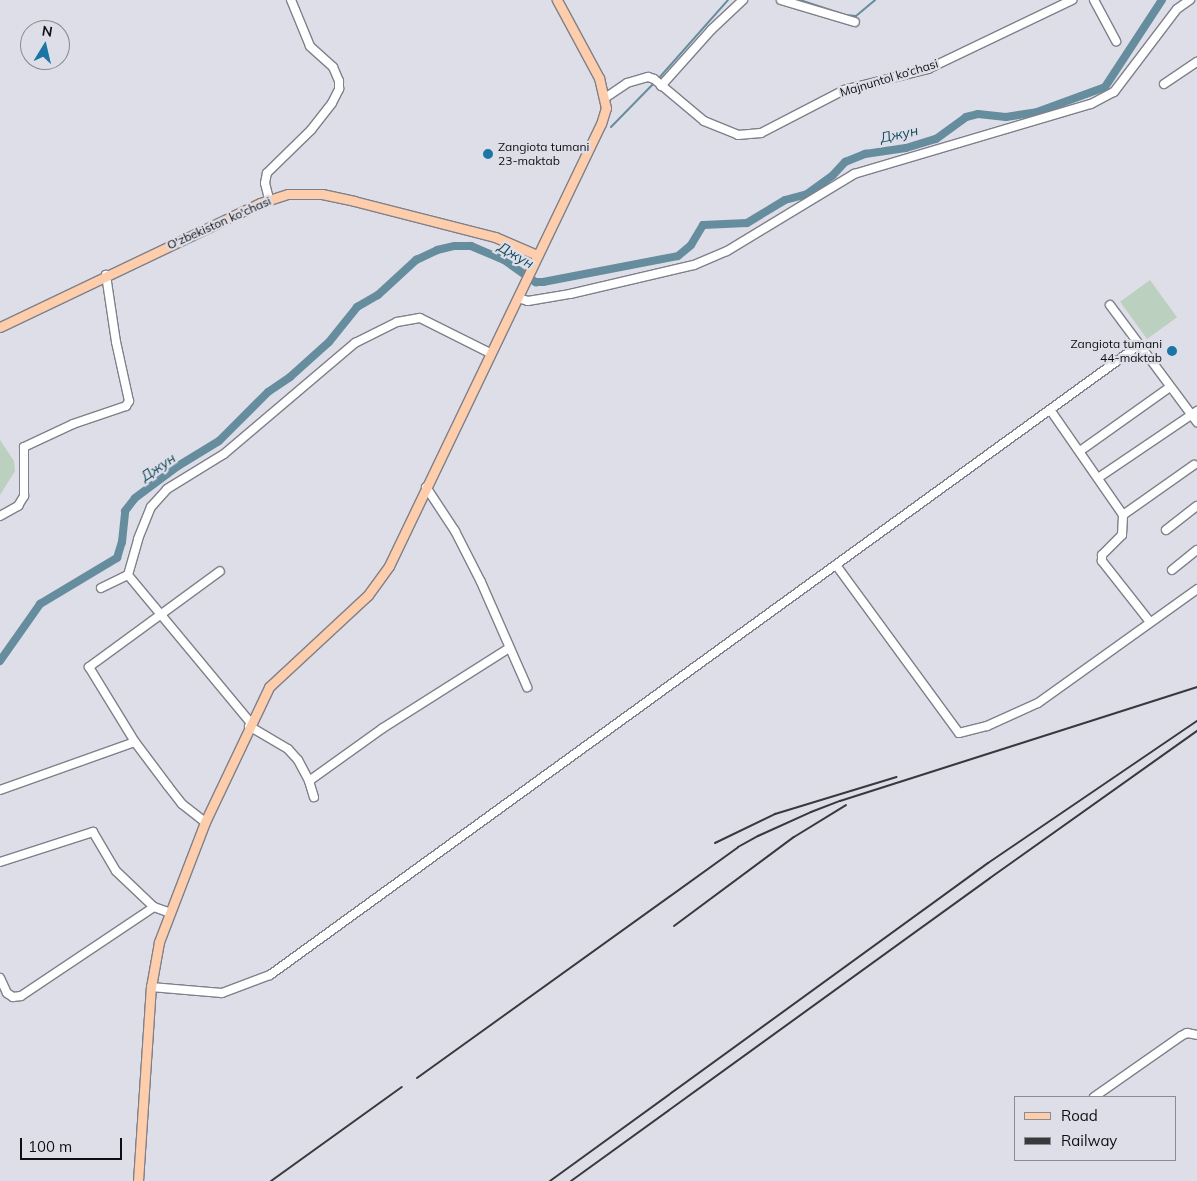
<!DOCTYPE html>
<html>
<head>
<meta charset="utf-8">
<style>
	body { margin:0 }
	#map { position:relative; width:1197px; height:1181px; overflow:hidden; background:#dedee8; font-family:Mulish,sans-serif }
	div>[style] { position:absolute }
	.green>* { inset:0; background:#bcd0bf; transform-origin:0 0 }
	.stream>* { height:2px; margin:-1px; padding:0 1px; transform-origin:1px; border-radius:1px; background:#668d9e }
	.canal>* { height:8px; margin:-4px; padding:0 4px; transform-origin:4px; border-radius:4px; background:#668d9e }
	.roads { filter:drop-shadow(1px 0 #7f8089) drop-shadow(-1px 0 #7f8089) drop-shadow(0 1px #7f8089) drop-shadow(0 -1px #7f8089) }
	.minor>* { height:8px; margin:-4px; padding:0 4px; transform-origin:4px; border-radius:4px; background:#fff }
	.major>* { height:9px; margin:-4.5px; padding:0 4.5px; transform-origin:4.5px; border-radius:4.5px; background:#fdcdac }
	.rail>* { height:2px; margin:-1px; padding:0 1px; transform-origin:1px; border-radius:1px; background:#38383d }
	.dots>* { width:14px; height:14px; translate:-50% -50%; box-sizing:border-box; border:2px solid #dedee8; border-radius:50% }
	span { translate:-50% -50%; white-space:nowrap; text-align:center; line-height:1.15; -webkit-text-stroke:4.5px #dedee8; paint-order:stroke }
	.street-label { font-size:12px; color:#0f0f13 }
	.poi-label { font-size:12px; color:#0f0f13 }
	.left { translate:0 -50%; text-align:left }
	.right { translate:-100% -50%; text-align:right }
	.water-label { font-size:14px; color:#154b5e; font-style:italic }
	.legend { position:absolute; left:1014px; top:1096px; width:162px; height:65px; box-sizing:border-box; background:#dedee8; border:1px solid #8b8b93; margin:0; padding:6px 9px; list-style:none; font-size:15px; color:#0f0f13 }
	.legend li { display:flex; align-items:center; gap:10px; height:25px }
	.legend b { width:25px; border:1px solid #8b8b93 }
	.north { position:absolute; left:20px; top:20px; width:50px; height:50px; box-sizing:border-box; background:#dedee8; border:1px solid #8b8b93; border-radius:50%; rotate:9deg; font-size:14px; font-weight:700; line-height:20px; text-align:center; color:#0f0f13 }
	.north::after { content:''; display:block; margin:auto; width:18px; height:22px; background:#1b76a5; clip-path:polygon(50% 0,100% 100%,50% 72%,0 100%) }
	.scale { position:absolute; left:20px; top:1138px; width:102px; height:22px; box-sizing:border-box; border:2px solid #0f0f13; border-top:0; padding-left:6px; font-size:15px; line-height:18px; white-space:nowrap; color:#0f0f13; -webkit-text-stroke:4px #dedee8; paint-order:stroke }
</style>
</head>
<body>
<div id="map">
	<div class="green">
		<i style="left:1150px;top:280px;width:46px;height:37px;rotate:54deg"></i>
		<i style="clip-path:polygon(0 440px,14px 461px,15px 471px,0 495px)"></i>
	</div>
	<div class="stream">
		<i style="left:800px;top:0;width:48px;rotate:18.1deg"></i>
		<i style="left:846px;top:15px;width:10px;rotate:6deg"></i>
		<i style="left:856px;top:16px;width:25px;rotate:-40deg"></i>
		<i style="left:659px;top:78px;width:104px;rotate:-48.5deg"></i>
		<i style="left:611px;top:127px;width:63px;rotate:-45.6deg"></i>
	</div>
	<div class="canal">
		<i style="left:0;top:661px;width:70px;rotate:-54.9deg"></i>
		<i style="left:40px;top:604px;width:90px;rotate:-30.9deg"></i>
		<i style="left:117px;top:558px;width:17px;rotate:-73deg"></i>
		<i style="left:122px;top:542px;width:31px;rotate:-84deg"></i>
		<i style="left:125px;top:511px;width:16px;rotate:-52deg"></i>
		<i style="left:135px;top:498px;width:54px;rotate:-36.7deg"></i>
		<i style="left:178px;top:466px;width:48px;rotate:-31.4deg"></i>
		<i style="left:219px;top:441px;width:69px;rotate:-45deg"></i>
		<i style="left:268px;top:392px;width:27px;rotate:-34deg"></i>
		<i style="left:290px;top:377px;width:52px;rotate:-41.9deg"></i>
		<i style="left:329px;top:342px;width:45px;rotate:-51.3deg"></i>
		<i style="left:357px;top:307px;width:24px;rotate:-30deg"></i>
		<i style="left:378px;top:295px;width:52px;rotate:-42.6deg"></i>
		<i style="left:416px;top:260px;width:23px;rotate:-25deg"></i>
		<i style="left:437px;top:250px;width:18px;rotate:-13deg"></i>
		<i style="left:455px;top:246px;width:16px"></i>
		<i style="left:471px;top:246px;width:36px;rotate:23deg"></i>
		<i style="left:504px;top:260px;width:39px;rotate:35deg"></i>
		<i style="left:536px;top:282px;width:7px"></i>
		<i style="left:543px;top:282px;width:137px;rotate:-10.9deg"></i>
		<i style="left:678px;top:256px;width:17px;rotate:-40deg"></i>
		<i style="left:691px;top:245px;width:23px;rotate:-59deg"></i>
		<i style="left:703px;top:225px;width:44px;rotate:-2.6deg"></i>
		<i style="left:747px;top:223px;width:44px;rotate:-31.2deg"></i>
		<i style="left:785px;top:200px;width:23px;rotate:-15deg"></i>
		<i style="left:807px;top:194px;width:32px;rotate:-36deg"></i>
		<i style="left:833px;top:175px;width:18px;rotate:-47deg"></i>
		<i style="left:845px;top:162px;width:22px;rotate:-22deg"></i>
		<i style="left:865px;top:154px;width:41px;rotate:-8.3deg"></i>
		<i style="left:906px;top:148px;width:31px;rotate:-17deg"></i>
		<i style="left:936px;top:139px;width:37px;rotate:-36deg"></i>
		<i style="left:966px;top:117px;width:12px;rotate:-14deg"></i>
		<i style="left:978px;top:114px;width:28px;rotate:6deg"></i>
		<i style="left:1006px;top:117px;width:31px;rotate:-9deg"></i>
		<i style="left:1037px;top:112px;width:72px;rotate:-20.2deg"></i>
		<i style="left:1105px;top:87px;width:104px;rotate:-56.8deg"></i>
	</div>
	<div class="roads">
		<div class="minor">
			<i style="left:781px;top:0;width:77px;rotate:16.6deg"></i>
			<i style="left:1094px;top:0;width:47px;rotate:61.8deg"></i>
			<i style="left:1164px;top:84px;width:40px;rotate:-34deg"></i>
			<i style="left:661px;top:86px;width:75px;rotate:-48.2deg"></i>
			<i style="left:711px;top:30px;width:44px;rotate:-43.2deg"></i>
			<i style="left:605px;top:98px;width:27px;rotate:-34deg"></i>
			<i style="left:627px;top:83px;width:22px;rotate:-16deg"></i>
			<i style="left:648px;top:77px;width:6px;rotate:18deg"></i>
			<i style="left:654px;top:79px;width:65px;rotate:40deg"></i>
			<i style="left:704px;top:121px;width:37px;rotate:22deg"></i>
			<i style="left:738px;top:135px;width:23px;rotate:-5deg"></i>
			<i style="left:761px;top:133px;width:93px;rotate:-27.4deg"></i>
			<i style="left:844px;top:90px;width:87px;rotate:-14deg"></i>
			<i style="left:928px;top:69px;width:160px;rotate:-25.6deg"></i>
			<i style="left:269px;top:199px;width:16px;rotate:-104deg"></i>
			<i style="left:265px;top:183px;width:10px;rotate:-79deg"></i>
			<i style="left:267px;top:173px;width:62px;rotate:-44.3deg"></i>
			<i style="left:311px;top:130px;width:34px;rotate:-52deg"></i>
			<i style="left:332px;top:103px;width:16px;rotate:-63deg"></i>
			<i style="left:339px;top:89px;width:8px;rotate:-90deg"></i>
			<i style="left:339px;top:81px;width:15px;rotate:-113deg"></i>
			<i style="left:333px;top:67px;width:31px;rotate:-138deg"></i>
			<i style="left:310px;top:46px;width:50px;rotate:-112.4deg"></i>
			<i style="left:518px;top:298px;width:10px;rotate:17deg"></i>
			<i style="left:528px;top:301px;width:43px;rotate:-9.5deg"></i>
			<i style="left:570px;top:294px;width:127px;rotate:-13.2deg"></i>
			<i style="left:694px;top:265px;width:36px;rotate:-23deg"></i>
			<i style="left:727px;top:251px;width:149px;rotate:-31.2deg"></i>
			<i style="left:854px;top:174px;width:247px;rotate:-16.5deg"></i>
			<i style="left:1091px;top:104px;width:26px;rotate:-28deg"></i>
			<i style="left:1114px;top:92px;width:104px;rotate:-52.8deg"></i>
			<i style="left:1177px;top:9px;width:16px;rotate:-35deg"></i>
			<i style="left:1110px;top:305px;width:146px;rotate:53.4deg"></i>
			<i style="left:1051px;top:411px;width:126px;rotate:55.3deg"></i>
			<i style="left:1080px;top:451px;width:110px;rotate:-35.4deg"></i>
			<i style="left:1098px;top:478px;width:120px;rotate:-34.1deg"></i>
			<i style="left:426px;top:487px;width:53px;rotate:56.6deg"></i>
			<i style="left:455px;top:531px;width:57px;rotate:63deg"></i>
			<i style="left:481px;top:582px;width:115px;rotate:66.3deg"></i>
			<i style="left:0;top:516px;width:21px;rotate:-29deg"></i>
			<i style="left:18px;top:506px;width:12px;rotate:-59deg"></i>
			<i style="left:24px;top:496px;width:49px;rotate:-90deg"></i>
			<i style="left:24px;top:447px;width:54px;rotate:-25.1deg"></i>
			<i style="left:73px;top:424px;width:56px;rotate:-18.8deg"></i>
			<i style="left:126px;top:406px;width:6px;rotate:-59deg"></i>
			<i style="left:129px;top:401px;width:60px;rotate:-102.4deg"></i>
			<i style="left:116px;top:342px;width:68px;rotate:-98.5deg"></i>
			<i style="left:1166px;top:530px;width:39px;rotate:-38deg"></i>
			<i style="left:836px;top:565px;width:208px;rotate:53.8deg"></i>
			<i style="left:959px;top:733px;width:29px;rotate:-14deg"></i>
			<i style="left:987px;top:726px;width:56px;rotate:-24.3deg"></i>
			<i style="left:1038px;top:703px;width:196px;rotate:-35.6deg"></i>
			<i style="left:1172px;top:570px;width:32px;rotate:-39deg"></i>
			<i style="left:128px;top:575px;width:192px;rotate:50.3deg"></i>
			<i style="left:101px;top:588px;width:30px;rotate:-26deg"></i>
			<i style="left:128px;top:575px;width:37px;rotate:-74deg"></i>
			<i style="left:138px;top:539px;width:35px;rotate:-68deg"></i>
			<i style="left:151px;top:507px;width:24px;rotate:-48deg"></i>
			<i style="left:167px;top:489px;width:67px;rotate:-31.6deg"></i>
			<i style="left:224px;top:454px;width:172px;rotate:-40.3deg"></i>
			<i style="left:355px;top:343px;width:47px;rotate:-26.6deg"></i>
			<i style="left:397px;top:322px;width:23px;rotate:-10deg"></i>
			<i style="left:420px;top:318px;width:78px;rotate:26.6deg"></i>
			<i style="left:1150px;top:622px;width:78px;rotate:-128.2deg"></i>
			<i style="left:1102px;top:561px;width:6px;rotate:-90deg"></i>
			<i style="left:1102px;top:555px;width:28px;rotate:-45deg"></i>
			<i style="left:1122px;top:535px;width:20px;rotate:-87deg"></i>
			<i style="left:1123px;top:515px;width:87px;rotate:-35.2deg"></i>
			<i style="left:249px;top:726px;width:45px;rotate:30.5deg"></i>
			<i style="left:288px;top:749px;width:15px;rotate:48deg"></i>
			<i style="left:298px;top:760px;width:24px;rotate:62deg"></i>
			<i style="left:309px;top:781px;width:17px;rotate:73deg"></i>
			<i style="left:309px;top:781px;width:91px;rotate:-35.6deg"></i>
			<i style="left:383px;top:728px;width:149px;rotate:-32.4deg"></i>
			<i style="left:0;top:790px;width:143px;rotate:-19.6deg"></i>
			<i style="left:205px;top:822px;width:29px;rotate:-142deg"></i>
			<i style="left:182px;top:804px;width:23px;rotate:-128deg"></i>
			<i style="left:168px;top:786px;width:55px;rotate:-126.9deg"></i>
			<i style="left:135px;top:742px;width:88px;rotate:-121.5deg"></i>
			<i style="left:89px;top:667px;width:162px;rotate:-36.2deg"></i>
			<i style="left:0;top:862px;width:98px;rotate:-17.9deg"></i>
			<i style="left:93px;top:832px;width:45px;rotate:59.5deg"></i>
			<i style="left:116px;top:871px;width:52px;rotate:43.5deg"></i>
			<i style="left:154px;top:907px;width:15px;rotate:20deg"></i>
			<i style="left:0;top:978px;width:17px;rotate:65deg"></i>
			<i style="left:7px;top:993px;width:7px;rotate:34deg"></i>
			<i style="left:13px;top:997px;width:8px;rotate:-7deg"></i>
			<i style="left:21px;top:996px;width:160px;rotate:-33.8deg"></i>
			<i style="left:151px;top:987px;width:71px;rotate:4.8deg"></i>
			<i style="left:222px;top:993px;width:51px;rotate:-20.6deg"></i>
			<i style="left:270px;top:975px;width:1073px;rotate:-35.94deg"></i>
			<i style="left:1094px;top:1097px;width:106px;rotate:-35deg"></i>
			<i style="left:1181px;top:1036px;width:7px;rotate:-27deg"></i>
			<i style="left:1187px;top:1033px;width:10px;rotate:11deg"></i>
		</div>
		<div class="major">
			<i style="left:0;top:327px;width:288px;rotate:-25.5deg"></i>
			<i style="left:260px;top:203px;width:29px;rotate:-18deg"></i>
			<i style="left:288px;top:194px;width:34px"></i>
			<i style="left:322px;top:194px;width:33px;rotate:12deg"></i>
			<i style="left:354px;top:201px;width:146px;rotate:14.3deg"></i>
			<i style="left:495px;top:237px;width:46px;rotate:23.2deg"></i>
			<i style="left:138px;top:1181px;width:194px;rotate:-86.2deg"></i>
			<i style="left:151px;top:987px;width:46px;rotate:-79.9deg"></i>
			<i style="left:159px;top:942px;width:129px;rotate:-69deg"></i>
			<i style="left:205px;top:822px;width:149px;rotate:-64.6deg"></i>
			<i style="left:269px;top:687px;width:135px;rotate:-42.9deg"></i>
			<i style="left:368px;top:595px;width:36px;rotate:-54deg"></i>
			<i style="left:389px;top:566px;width:490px;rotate:-64.4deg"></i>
			<i style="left:601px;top:124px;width:17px;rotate:-73deg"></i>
			<i style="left:606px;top:108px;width:31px;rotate:-103deg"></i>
			<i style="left:599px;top:78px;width:89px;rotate:-118.3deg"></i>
		</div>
	</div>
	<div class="rail">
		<i style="left:715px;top:843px;width:67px;rotate:-25.8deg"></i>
		<i style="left:775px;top:814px;width:127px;rotate:-16.9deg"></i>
		<i style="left:674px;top:926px;width:149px;rotate:-36.6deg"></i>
		<i style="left:794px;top:837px;width:61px;rotate:-31.6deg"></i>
		<i style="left:417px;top:1078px;width:395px;rotate:-35.7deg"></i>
		<i style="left:738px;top:847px;width:23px;rotate:-29deg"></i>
		<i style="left:758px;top:836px;width:58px;rotate:-24.4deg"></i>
		<i style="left:811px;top:812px;width:31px;rotate:-21deg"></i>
		<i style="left:840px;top:801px;width:375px;rotate:-17.7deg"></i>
		<i style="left:271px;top:1181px;width:161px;rotate:-35.7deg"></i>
		<i style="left:550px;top:1181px;width:541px;rotate:-35.98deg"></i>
		<i style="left:988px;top:863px;width:253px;rotate:-34.2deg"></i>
		<i style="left:571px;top:1181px;width:517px;rotate:-35.87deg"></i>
		<i style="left:990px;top:878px;width:254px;rotate:-35.4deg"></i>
	</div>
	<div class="dots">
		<i style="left:488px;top:154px;background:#1b76a5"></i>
		<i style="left:1172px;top:351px;background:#1b76a5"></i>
	</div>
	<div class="street-label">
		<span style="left:889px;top:78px;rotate:-17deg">Majnuntol ko‘chasi</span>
		<span style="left:219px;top:223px;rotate:-24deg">O'zbekiston ko'chasi</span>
	</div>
	<div class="poi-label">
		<span class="left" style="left:498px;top:154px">Zangiota tumani<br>23-maktab</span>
		<span class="right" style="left:1162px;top:351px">Zangiota tumani<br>44-maktab</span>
	</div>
	<div class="water-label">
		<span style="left:899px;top:134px;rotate:-12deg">Джун</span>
		<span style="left:516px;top:255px;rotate:30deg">Джун</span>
		<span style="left:158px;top:467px;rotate:-34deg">Джун</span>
	</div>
	<ul class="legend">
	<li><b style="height:6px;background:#fdcdac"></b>Road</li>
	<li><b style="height:6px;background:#38383d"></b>Railway</li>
	</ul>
	<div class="north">N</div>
	<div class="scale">100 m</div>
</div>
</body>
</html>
